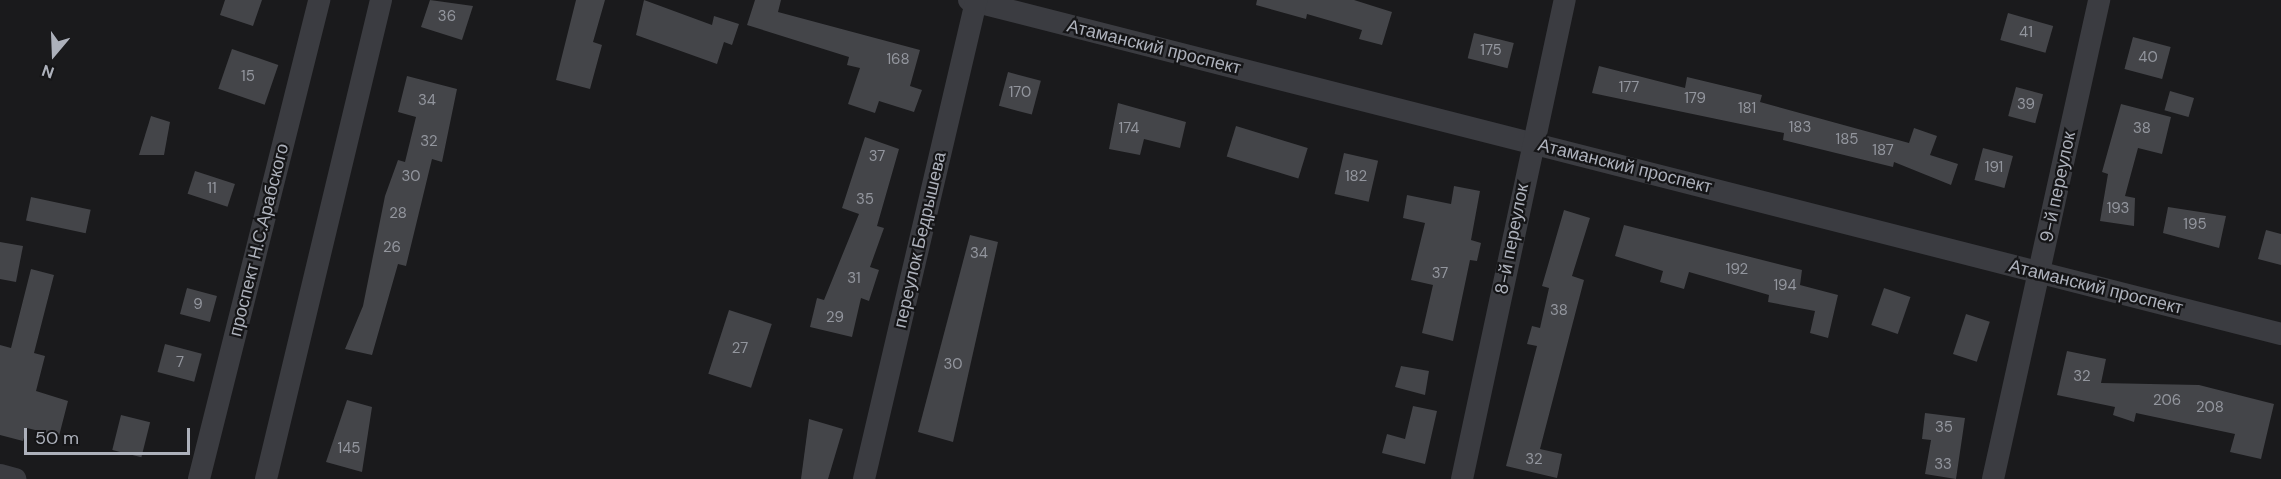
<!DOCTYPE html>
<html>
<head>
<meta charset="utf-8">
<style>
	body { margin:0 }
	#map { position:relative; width:2281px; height:479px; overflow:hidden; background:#1a1a1c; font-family:"DM Sans",sans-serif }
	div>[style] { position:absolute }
	.building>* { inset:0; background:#444549; transform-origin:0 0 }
	.minor>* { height:22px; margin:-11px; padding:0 11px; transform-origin:11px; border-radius:11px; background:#3b3c41 }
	span { translate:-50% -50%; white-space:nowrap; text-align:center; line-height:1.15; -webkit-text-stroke:4.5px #151517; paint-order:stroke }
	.number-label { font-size:15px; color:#93969e }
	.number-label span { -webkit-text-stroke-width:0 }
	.street-label { font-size:18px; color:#adb1bb }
	.north { position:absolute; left:24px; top:24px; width:60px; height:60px; -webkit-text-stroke:4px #151517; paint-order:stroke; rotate:199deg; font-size:16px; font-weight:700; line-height:24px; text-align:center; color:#adb1bb }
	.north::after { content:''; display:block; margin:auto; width:21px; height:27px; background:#adb1bb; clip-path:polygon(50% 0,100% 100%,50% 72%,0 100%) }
	.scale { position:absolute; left:24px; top:428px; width:166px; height:27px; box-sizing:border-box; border:3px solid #adb1bb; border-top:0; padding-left:8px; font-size:18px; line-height:21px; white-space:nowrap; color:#adb1bb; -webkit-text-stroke:4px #151517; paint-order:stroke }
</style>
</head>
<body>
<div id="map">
	<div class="building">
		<i style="clip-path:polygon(225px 0,262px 0,253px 26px,220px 15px)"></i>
		<i style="clip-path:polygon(430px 0,473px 6px,462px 40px,421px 27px)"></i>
		<i style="clip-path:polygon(576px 0,605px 0,593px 42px,602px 45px,590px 89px,556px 80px)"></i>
		<i style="clip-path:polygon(644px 0,712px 25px,714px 16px,739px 24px,732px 45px,724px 42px,717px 64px,636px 35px)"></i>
		<i style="clip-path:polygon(755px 0,781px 0,778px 12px,920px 50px,910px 86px,922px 90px,914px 112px,879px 101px,875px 113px,848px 104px,860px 68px,847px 65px,849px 57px,747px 25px)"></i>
		<i style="clip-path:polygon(1257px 0,1354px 0,1392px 12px,1382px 45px,1359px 39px,1362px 30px,1307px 14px,1306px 19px,1256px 5px)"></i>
		<i style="left:2008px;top:13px;width:47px;height:28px;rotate:16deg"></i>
		<i style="left:1474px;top:33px;width:41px;height:26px;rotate:14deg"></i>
		<i style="left:2133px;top:37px;width:39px;height:33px;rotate:15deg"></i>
		<i style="left:232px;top:49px;width:49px;height:42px;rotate:19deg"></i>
		<i style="clip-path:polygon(1599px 66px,1685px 88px,1687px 77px,1762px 95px,1760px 102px,1909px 143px,1914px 128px,1937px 136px,1930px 155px,1958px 164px,1951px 185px,1894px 162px,1893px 167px,1783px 140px,1784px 133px,1592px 93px)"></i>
		<i style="left:1008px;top:72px;width:34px;height:35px;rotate:15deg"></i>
		<i style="clip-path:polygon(407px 76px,457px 89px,442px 162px,432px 159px,406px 266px,398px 264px,372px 355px,345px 349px,363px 306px,385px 196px,398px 160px,405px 162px,416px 117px,398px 112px)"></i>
		<i style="left:2016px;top:87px;width:28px;height:30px;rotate:15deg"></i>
		<i style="left:2170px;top:91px;width:25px;height:20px;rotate:16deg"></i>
		<i style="clip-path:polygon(1118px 103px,1186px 122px,1180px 148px,1144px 139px,1140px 155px,1109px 149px)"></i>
		<i style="clip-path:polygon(2121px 104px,2171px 117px,2162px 154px,2138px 148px,2125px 196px,2135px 198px,2134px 226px,2100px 221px,2108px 174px,2102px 172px)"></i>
		<i style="clip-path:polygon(151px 116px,170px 122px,164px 155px,139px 155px)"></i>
		<i style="left:1236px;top:126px;width:75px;height:32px;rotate:17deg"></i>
		<i style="clip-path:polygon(865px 137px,899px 149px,877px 226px,884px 228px,870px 267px,879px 270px,869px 301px,861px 298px,852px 337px,810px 327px,817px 298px,824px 300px,859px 214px,842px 208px)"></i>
		<i style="left:1983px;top:148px;width:31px;height:33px;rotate:15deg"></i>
		<i style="left:1344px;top:153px;width:35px;height:42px;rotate:13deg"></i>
		<i style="left:195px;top:171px;width:42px;height:24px;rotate:18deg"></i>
		<i style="clip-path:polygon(1454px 186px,1480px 191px,1471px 240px,1481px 243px,1477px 261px,1470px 260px,1453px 341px,1422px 333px,1433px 285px,1411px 280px,1425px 223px,1403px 218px,1407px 195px,1451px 204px)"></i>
		<i style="left:31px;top:197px;width:61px;height:24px;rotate:12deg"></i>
		<i style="clip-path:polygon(2168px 207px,2226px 216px,2219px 248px,2163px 233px)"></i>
		<i style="clip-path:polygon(1564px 210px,1590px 218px,1572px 276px,1584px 280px,1540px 449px,1562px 454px,1557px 478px,1506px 466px,1537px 346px,1527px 344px,1532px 326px,1540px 328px,1549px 288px,1542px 286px)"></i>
		<i style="clip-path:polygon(1624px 225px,1802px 270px,1800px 285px,1838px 295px,1828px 338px,1810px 333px,1815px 311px,1768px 302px,1769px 295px,1689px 272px,1684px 289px,1660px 282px,1663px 271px,1615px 256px)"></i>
		<i style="clip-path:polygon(2266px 230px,2281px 234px,2281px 265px,2258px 259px)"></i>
		<i style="clip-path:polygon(970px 235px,998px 242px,953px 442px,918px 432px)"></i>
		<i style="clip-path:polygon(0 242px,23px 246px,16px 282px,0 279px)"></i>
		<i style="clip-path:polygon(31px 269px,54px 275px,34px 353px,45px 356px,36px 391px,68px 401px,59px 436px,27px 428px,23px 441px,0 435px,0 345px,11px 348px)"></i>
		<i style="left:187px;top:288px;width:31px;height:27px;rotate:15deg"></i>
		<i style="left:1884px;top:288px;width:28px;height:39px;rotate:19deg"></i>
		<i style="left:729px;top:310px;width:45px;height:67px;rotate:18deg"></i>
		<i style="left:1966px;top:314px;width:25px;height:42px;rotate:18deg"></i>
		<i style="left:165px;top:344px;width:38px;height:29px;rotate:15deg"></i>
		<i style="clip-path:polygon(2067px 351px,2106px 359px,2101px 383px,2199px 385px,2274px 404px,2261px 459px,2230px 452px,2235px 434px,2136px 413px,2134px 422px,2113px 415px,2115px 407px,2057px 395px)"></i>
		<i style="clip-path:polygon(1401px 366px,1429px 371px,1425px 395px,1395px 387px)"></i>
		<i style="clip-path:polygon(347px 400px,372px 407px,362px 472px,326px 462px)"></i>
		<i style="clip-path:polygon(1413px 406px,1437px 411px,1425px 464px,1382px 453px,1387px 434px,1405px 439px)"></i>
		<i style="clip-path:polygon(1925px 413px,1965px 418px,1956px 479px,1925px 474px,1931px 440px,1922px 439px)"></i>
		<i style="left:121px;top:415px;width:30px;height:36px;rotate:14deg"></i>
		<i style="clip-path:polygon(809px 419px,843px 429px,828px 479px,801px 479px)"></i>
	</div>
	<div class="minor">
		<i style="left:969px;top:0;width:1354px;rotate:14.28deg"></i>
		<i style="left:0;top:475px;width:16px;rotate:15deg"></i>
		<i style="left:199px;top:479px;width:494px;rotate:-75.9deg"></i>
		<i style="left:266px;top:479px;width:493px;rotate:-76.5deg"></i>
		<i style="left:864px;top:479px;width:492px;rotate:-76.8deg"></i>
		<i style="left:1462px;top:479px;width:490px;rotate:-77.9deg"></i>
		<i style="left:1993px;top:479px;width:491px;rotate:-77.5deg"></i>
	</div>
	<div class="number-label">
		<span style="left:447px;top:17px">36</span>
		<span style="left:2026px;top:33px">41</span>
		<span style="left:1491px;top:51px">175</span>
		<span style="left:2148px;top:58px">40</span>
		<span style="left:898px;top:60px">168</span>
		<span style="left:248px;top:77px">15</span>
		<span style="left:1629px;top:88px">177</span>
		<span style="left:1020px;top:93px">170</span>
		<span style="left:1695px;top:99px">179</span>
		<span style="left:427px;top:101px">34</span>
		<span style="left:2026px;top:105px">39</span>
		<span style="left:1747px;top:109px">181</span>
		<span style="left:1800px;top:128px">183</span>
		<span style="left:1129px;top:129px">174</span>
		<span style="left:2142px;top:129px">38</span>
		<span style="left:1847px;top:140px">185</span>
		<span style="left:429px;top:142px">32</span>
		<span style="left:1883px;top:151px">187</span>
		<span style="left:877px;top:157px">37</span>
		<span style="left:1994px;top:168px">191</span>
		<span style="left:411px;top:177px">30</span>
		<span style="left:1356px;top:177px">182</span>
		<span style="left:212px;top:189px">11</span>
		<span style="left:865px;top:200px">35</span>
		<span style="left:2118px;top:209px">193</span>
		<span style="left:398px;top:214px">28</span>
		<span style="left:2195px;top:225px">195</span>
		<span style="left:392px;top:248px">26</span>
		<span style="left:979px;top:254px">34</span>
		<span style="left:1737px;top:270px">192</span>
		<span style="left:1440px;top:274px">37</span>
		<span style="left:854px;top:279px">31</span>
		<span style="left:1785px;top:286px">194</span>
		<span style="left:198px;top:305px">9</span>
		<span style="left:1559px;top:311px">38</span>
		<span style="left:835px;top:318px">29</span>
		<span style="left:740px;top:349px">27</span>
		<span style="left:180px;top:363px">7</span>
		<span style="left:953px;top:365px">30</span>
		<span style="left:2082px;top:377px">32</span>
		<span style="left:2167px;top:401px">206</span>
		<span style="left:2210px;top:408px">208</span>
		<span style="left:1944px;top:428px">35</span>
		<span style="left:349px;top:449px">145</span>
		<span style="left:1534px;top:460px">32</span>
		<span style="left:1943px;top:465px">33</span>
	</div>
	<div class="street-label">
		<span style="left:1154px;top:47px;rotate:14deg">Атаманский проспект</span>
		<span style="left:1625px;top:166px;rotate:14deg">Атаманский проспект</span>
		<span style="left:2058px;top:187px;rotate:-78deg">9-й переулок</span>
		<span style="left:1512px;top:239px;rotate:-79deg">8-й переулок</span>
		<span style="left:259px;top:240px;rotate:-76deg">проспект Н.С.Арабского</span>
		<span style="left:920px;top:240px;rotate:-77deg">переулок Бедрышева</span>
		<span style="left:2096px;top:287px;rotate:14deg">Атаманский проспект</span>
	</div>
	<div class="north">N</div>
	<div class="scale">50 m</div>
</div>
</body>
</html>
